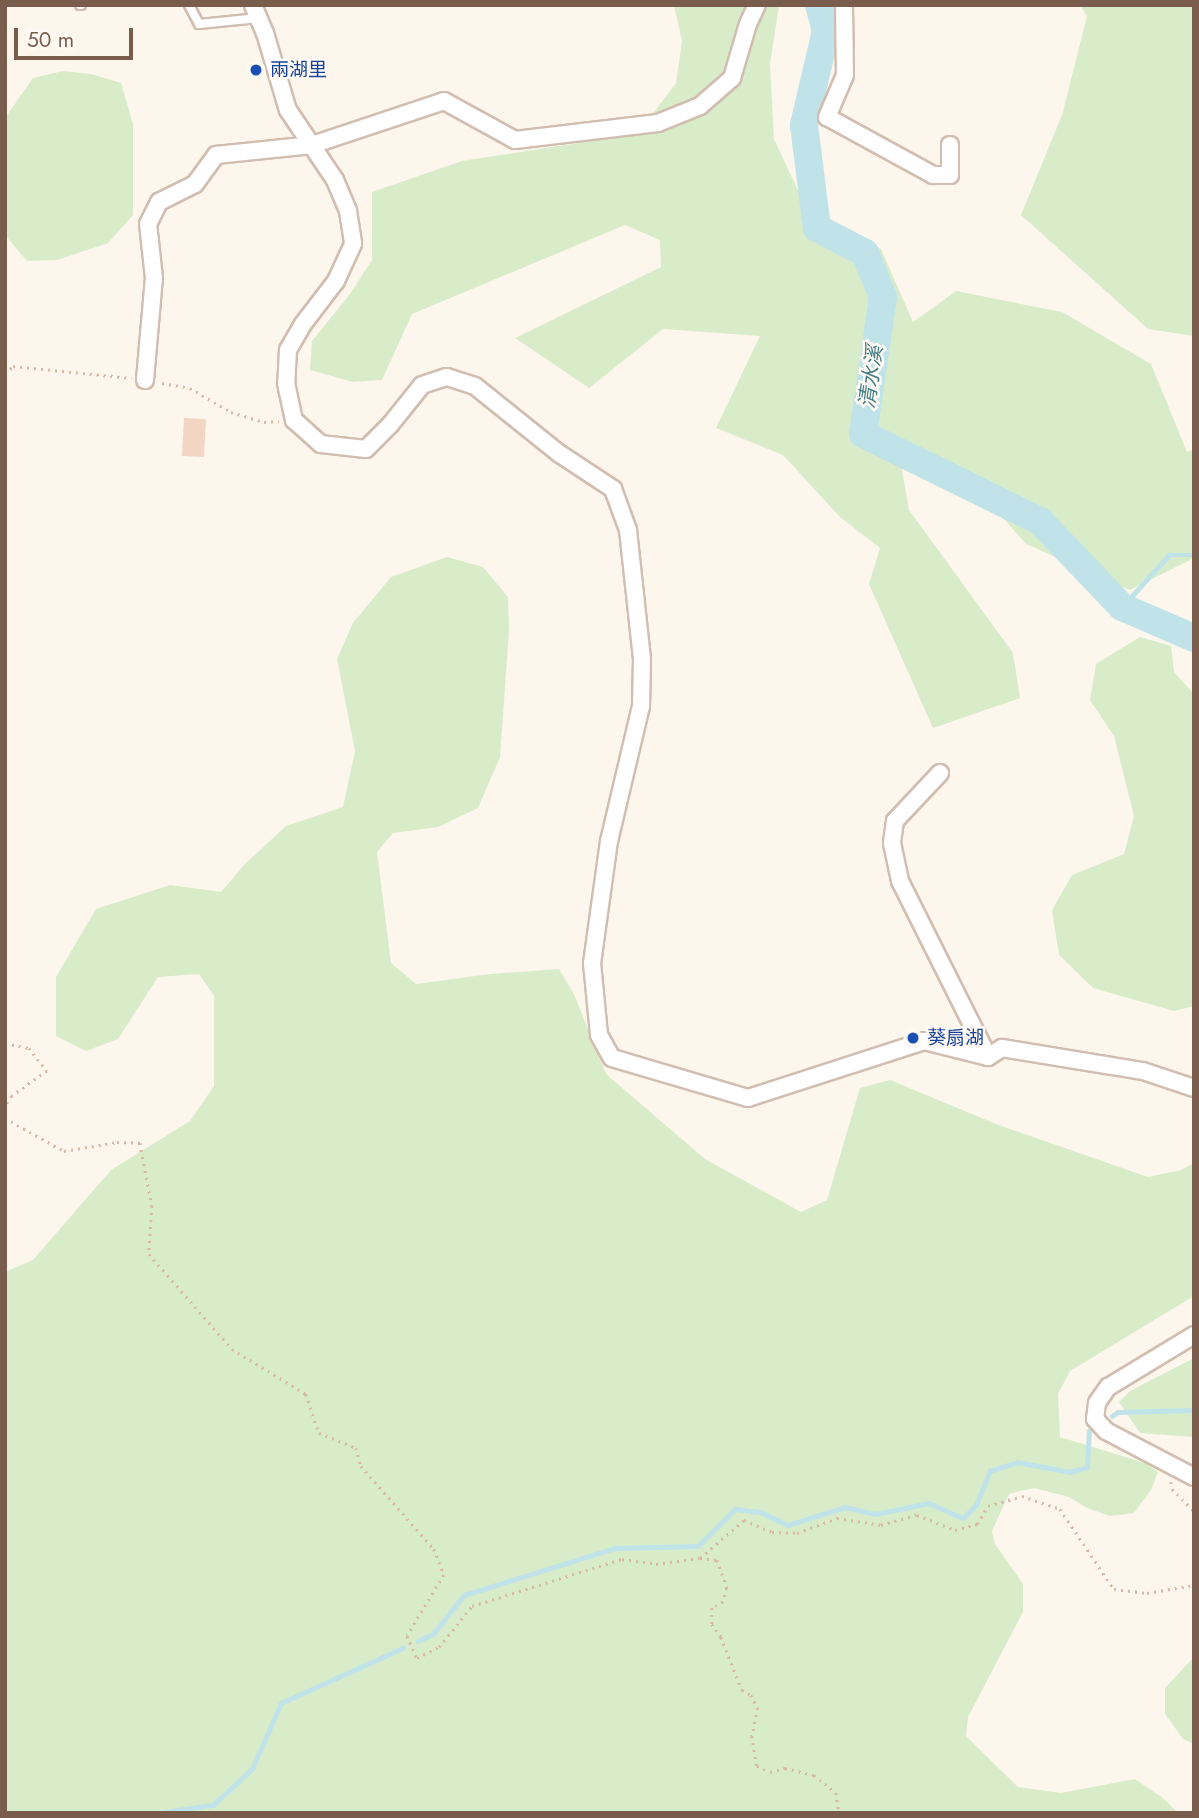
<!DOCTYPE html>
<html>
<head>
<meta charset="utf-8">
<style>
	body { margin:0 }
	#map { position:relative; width:1199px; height:1818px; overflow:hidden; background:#fdf6ec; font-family:Jost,"Noto Sans TC",sans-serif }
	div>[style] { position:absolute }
	.green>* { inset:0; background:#d8ecc9 }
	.stream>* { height:4.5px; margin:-2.25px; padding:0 2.25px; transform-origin:2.25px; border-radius:2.25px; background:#bfe3e8 }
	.river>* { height:28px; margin:-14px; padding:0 14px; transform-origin:14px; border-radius:14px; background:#bfe3e8 }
	.building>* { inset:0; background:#f3d5c3; transform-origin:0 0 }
	.path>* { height:2.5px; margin-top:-1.25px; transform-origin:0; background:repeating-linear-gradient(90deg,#d9b8a5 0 2px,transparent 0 7px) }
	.roads { filter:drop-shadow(2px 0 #d1beb0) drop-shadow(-2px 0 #d1beb0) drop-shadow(0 2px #d1beb0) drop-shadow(0 -2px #d1beb0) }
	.lane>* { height:8px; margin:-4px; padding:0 4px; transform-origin:4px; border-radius:4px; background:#fff }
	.street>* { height:16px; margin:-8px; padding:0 8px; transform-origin:8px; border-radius:8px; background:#fff }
	.dots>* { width:19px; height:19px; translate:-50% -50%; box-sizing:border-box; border:4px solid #fffaf3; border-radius:50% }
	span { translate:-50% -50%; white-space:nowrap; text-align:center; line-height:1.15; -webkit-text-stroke:5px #fffaf3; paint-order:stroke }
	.transit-label { font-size:19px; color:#164399 }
	.left { translate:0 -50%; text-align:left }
	.water-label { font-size:21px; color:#437c86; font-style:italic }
	.frame { position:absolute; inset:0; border:7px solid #7a5c4d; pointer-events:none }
	.scale { position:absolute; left:14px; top:28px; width:119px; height:32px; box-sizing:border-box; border:4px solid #7a5c4d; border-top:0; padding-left:9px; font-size:21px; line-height:24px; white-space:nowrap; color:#7a5c4d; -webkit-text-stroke:5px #fffaf3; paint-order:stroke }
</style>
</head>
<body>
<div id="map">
	<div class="green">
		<i style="clip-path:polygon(674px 5px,779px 5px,770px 64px,774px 139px,806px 208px,881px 249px,913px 322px,956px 291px,1062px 312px,1151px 364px,1187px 452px,1194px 449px,1194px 558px,1130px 590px,1026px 544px,974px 485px,900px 459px,909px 510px,1013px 653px,1020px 698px,933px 728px,869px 584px,880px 548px,840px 517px,783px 455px,716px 428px,760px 336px,663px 329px,589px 388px,515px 338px,661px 267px,660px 240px,625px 225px,412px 314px,382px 380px,353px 382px,310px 370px,312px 341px,350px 294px,372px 260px,372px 192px,462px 161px,617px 137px,655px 111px,676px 83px,682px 41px)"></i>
		<i style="clip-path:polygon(1080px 5px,1194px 5px,1194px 336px,1148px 329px,1021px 215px,1062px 115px,1087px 16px)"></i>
		<i style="clip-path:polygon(63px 71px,91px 74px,121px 83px,133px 124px,133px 215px,108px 243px,57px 260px,27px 261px,5px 235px,5px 118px,33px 78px)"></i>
		<i style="clip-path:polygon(447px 557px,483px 567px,508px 597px,509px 630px,500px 757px,478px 808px,438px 827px,393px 833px,377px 852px,391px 963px,416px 984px,490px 974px,559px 969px,574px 994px,606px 1074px,705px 1159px,801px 1212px,827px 1200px,860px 1088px,890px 1080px,996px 1124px,1148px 1177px,1181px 1170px,1194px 1163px,1194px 1296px,1070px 1371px,1058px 1394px,1060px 1437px,1145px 1463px,1158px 1472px,1151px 1490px,1134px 1513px,1110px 1516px,1087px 1508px,1069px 1497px,1034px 1488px,1009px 1494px,992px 1531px,995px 1544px,1023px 1584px,1023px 1612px,968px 1717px,966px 1736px,1018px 1787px,1061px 1793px,1135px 1779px,1163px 1798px,1178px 1813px,5px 1813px,5px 1272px,33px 1260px,111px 1170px,190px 1121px,214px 1086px,214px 996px,199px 974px,158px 977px,118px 1039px,86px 1051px,56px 1036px,56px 977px,96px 909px,170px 885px,221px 892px,245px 864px,286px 826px,343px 807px,355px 751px,337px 659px,353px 623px,391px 577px)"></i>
		<i style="clip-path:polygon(1140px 637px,1171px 646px,1174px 672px,1194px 694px,1194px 1006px,1174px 1011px,1093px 988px,1059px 955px,1052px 910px,1072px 875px,1124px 854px,1134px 816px,1114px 736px,1090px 700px,1096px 664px)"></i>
		<i style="clip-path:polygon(1194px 1358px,1194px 1437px,1140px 1433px,1119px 1402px,1130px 1391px)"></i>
		<i style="clip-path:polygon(1194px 1657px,1194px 1744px,1183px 1739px,1165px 1714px,1165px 1688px)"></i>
	</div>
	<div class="stream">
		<i style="left:1122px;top:607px;width:70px;rotate:-47.9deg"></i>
		<i style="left:1169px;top:555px;width:25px"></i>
		<i style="left:1112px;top:1416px;width:7px;rotate:-34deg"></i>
		<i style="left:1118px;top:1412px;width:76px;rotate:-1.5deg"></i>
		<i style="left:418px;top:1641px;width:17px;rotate:-25deg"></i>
		<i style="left:433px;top:1634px;width:50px;rotate:-51.5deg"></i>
		<i style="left:464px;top:1595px;width:158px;rotate:-17.3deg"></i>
		<i style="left:615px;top:1548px;width:83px;rotate:-1.4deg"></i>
		<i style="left:698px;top:1546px;width:52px;rotate:-45deg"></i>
		<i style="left:735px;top:1509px;width:26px;rotate:7deg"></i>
		<i style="left:761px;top:1512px;width:30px;rotate:26deg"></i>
		<i style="left:788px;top:1525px;width:60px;rotate:-17.5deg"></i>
		<i style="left:845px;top:1507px;width:31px;rotate:13deg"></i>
		<i style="left:875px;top:1514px;width:55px;rotate:-11.5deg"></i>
		<i style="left:929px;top:1503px;width:37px;rotate:24deg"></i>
		<i style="left:963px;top:1518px;width:18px;rotate:-45deg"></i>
		<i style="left:976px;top:1505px;width:37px;rotate:-68deg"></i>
		<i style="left:990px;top:1471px;width:29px;rotate:-18deg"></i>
		<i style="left:1018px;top:1462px;width:53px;rotate:10.9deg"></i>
		<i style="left:1070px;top:1472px;width:18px;rotate:-16deg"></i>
		<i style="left:1087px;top:1467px;width:36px;rotate:-87deg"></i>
		<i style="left:158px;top:1813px;width:56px;rotate:-8.3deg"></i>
		<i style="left:213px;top:1805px;width:53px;rotate:-42.7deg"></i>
		<i style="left:252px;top:1769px;width:72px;rotate:-66.3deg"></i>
		<i style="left:281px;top:1703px;width:134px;rotate:-24.3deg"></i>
	</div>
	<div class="river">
		<i style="left:819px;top:5px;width:27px;rotate:75deg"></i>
		<i style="left:826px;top:31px;width:97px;rotate:103.2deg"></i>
		<i style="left:804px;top:125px;width:104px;rotate:82.8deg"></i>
		<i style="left:817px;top:228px;width:54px;rotate:27.5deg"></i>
		<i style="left:865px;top:253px;width:48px;rotate:67.8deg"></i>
		<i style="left:883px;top:297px;width:138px;rotate:98.3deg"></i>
		<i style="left:863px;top:434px;width:197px;rotate:26.2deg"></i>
		<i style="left:1040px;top:521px;width:119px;rotate:46.4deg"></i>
		<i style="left:1122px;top:607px;width:78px;rotate:23.3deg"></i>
	</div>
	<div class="building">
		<i style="left:184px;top:418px;width:22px;height:38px;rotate:3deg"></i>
	</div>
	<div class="path">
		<i style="left:5px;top:374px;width:11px;rotate:-45deg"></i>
		<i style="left:13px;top:366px;width:119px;rotate:5.8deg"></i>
		<i style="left:162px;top:383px;width:28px;rotate:10deg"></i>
		<i style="left:190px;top:388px;width:48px;rotate:30.3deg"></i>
		<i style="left:231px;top:412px;width:34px;rotate:17deg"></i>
		<i style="left:264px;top:422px;width:15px;rotate:-4deg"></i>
		<i style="left:5px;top:1043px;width:25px;rotate:12deg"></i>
		<i style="left:29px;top:1048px;width:29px;rotate:52deg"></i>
		<i style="left:47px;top:1071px;width:43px;rotate:144.5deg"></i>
		<i style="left:12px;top:1096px;width:12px;rotate:125deg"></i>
		<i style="left:5px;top:1118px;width:68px;rotate:29.2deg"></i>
		<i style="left:64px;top:1151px;width:54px;rotate:-9.6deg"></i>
		<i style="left:117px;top:1142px;width:23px;rotate:2deg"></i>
		<i style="left:140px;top:1143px;width:64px;rotate:79.2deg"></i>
		<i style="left:152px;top:1206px;width:48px;rotate:93.6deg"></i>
		<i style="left:149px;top:1254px;width:126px;rotate:48.9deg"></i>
		<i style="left:232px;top:1349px;width:87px;rotate:31.3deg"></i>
		<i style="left:306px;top:1394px;width:41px;rotate:71.6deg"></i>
		<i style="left:319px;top:1433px;width:40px;rotate:22deg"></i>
		<i style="left:356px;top:1448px;width:19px;rotate:74deg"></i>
		<i style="left:361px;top:1466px;width:111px;rotate:48.7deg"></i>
		<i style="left:434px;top:1549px;width:28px;rotate:69deg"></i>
		<i style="left:444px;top:1575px;width:71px;rotate:121.2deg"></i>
		<i style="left:407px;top:1636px;width:24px;rotate:66deg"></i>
		<i style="left:417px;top:1658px;width:25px;rotate:-27deg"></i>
		<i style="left:439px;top:1647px;width:53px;rotate:-51.2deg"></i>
		<i style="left:472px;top:1606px;width:157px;rotate:-17.4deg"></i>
		<i style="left:622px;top:1559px;width:34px;rotate:8deg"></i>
		<i style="left:656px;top:1564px;width:44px;rotate:-7.8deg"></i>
		<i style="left:700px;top:1558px;width:58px;rotate:-40.8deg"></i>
		<i style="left:744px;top:1520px;width:30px;rotate:23deg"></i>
		<i style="left:772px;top:1532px;width:25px;rotate:2deg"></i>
		<i style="left:797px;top:1533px;width:43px;rotate:-20.6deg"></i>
		<i style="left:837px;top:1518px;width:45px;rotate:9deg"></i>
		<i style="left:881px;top:1525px;width:37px;rotate:-16deg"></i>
		<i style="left:917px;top:1515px;width:41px;rotate:21.5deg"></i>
		<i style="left:955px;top:1530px;width:23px;rotate:-15deg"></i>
		<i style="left:977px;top:1524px;width:21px;rotate:-59deg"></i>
		<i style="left:988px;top:1506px;width:35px;rotate:-16deg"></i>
		<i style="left:1022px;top:1496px;width:40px;rotate:18.9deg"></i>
		<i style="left:1060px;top:1509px;width:97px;rotate:56deg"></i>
		<i style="left:1114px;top:1589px;width:33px;rotate:7deg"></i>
		<i style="left:1147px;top:1593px;width:48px;rotate:-9.7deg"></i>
		<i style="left:1171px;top:1482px;width:7px;rotate:82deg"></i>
		<i style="left:1172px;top:1489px;width:31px;rotate:45deg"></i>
		<i style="left:700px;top:1558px;width:17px;rotate:7deg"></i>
		<i style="left:717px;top:1560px;width:30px;rotate:70deg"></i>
		<i style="left:727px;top:1588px;width:15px;rotate:106deg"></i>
		<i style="left:723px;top:1602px;width:13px;rotate:151deg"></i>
		<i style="left:712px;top:1608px;width:16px;rotate:90deg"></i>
		<i style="left:712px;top:1624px;width:16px;rotate:55deg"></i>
		<i style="left:721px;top:1637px;width:57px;rotate:68.4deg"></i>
		<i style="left:742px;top:1690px;width:10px;rotate:29deg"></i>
		<i style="left:751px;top:1695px;width:15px;rotate:62deg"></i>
		<i style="left:758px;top:1708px;width:29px;rotate:102deg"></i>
		<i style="left:752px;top:1736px;width:30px;rotate:81deg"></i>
		<i style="left:757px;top:1766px;width:14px;rotate:25deg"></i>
		<i style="left:770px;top:1772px;width:16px;rotate:-15deg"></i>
		<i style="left:785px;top:1768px;width:30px;rotate:14deg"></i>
		<i style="left:814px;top:1775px;width:28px;rotate:39deg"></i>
		<i style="left:836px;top:1793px;width:20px;rotate:81deg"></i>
	</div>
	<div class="roads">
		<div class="lane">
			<i style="left:80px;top:5px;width:1px"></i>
			<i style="left:189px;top:5px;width:21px;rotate:62deg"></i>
			<i style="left:199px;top:24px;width:60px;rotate:-5.7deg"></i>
		</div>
		<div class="street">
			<i style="left:253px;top:5px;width:30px;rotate:67deg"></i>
			<i style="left:265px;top:33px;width:80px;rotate:73.4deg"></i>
			<i style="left:288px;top:110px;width:84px;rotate:56.1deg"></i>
			<i style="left:335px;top:180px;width:34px;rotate:67deg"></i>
			<i style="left:348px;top:211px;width:33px;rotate:81deg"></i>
			<i style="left:353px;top:244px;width:41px;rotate:114.7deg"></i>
			<i style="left:336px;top:281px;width:54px;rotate:127.5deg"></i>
			<i style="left:303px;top:324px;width:30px;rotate:120deg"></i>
			<i style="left:288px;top:350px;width:33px;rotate:93deg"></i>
			<i style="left:286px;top:383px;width:38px;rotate:78deg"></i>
			<i style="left:294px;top:420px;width:36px;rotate:42deg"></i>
			<i style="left:321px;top:444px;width:45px;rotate:6.3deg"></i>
			<i style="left:366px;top:449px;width:34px;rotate:-45deg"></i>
			<i style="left:390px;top:425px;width:51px;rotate:-51.3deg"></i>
			<i style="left:422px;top:385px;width:26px;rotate:-18deg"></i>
			<i style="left:447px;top:377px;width:29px;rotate:18deg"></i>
			<i style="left:475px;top:386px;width:109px;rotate:38.7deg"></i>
			<i style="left:560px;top:454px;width:64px;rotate:33.4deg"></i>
			<i style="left:613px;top:489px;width:44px;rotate:69.9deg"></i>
			<i style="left:628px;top:530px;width:130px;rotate:83.8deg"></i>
			<i style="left:642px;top:659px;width:47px;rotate:91.2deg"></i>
			<i style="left:641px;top:706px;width:139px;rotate:103.3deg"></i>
			<i style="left:609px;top:841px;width:123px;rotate:97.9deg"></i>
			<i style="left:592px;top:963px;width:72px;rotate:84.4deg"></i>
			<i style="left:599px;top:1035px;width:26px;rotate:61deg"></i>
			<i style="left:612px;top:1058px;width:142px;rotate:16.4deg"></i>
			<i style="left:748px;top:1098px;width:185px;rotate:-17.9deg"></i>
			<i style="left:924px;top:1041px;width:66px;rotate:14deg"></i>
			<i style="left:988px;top:1057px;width:17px;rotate:-33deg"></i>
			<i style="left:1002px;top:1048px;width:143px;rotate:9.3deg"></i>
			<i style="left:1143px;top:1071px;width:54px;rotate:18.4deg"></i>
			<i style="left:844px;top:5px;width:70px;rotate:89.2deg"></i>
			<i style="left:845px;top:75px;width:46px;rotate:113.2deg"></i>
			<i style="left:827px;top:117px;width:121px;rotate:28.7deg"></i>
			<i style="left:933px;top:175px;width:17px"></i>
			<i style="left:950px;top:175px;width:30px;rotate:-90deg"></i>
			<i style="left:145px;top:380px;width:102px;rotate:-85deg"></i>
			<i style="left:154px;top:278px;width:54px;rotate:-96.3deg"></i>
			<i style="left:148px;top:224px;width:25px;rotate:-63deg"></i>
			<i style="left:159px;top:202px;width:40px;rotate:-26.6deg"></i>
			<i style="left:195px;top:184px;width:36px;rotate:-54deg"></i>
			<i style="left:216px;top:155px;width:97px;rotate:-5.9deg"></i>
			<i style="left:312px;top:145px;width:139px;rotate:-18.4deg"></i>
			<i style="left:444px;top:101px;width:81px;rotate:28.8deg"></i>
			<i style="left:515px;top:140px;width:144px;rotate:-6.8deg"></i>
			<i style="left:658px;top:123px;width:45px;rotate:-22deg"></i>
			<i style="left:700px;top:106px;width:43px;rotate:-41.2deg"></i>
			<i style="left:732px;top:78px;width:56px;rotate:-73.5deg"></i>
			<i style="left:748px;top:24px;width:21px;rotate:-65deg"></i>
			<i style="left:940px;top:773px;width:66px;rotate:133.2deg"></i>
			<i style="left:895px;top:821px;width:22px;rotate:98deg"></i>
			<i style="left:892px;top:843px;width:39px;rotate:78deg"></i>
			<i style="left:900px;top:881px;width:197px;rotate:63.4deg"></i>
			<i style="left:1194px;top:1335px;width:100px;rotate:148.8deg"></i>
			<i style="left:1108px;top:1387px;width:19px;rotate:125deg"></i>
			<i style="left:1097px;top:1403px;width:16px;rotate:97deg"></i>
			<i style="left:1095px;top:1419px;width:16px;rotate:47deg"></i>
			<i style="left:1106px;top:1431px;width:99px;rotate:27.6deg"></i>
		</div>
	</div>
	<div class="dots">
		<i style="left:256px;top:70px;background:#1a4fb4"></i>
		<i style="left:913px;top:1038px;background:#1a4fb4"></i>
	</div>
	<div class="transit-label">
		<span class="left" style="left:270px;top:70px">兩湖里</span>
		<span class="left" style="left:927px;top:1038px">葵扇湖</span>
	</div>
	<div class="water-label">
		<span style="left:871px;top:377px;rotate:-82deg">清水溪</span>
	</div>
	<div class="frame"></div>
	<div class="scale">50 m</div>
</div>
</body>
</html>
